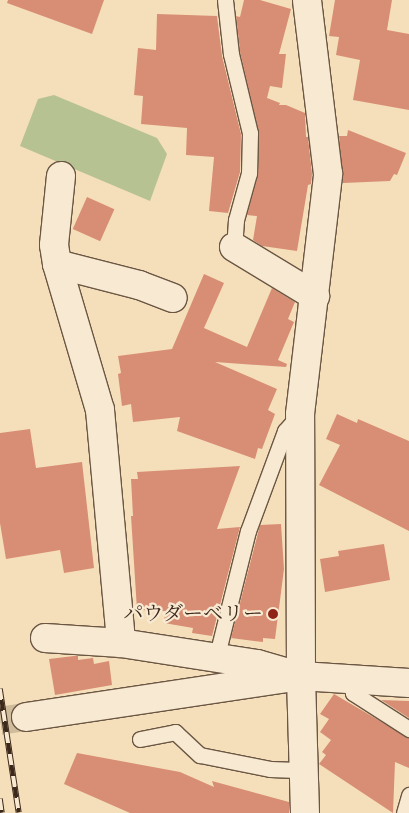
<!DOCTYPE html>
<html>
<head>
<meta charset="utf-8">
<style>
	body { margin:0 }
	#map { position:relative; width:409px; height:813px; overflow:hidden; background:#f5dfba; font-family:"IM FELL DW Pica","Noto Serif JP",serif }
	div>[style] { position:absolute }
	.green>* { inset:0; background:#b7c293 }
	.building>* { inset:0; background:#d88e75; transform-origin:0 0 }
	.minor-tunnel>* { height:28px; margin-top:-14px; transform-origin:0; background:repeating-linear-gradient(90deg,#d0bb9a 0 28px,transparent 0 42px) }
	.roads { filter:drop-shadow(1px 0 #6b5644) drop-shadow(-1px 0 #6b5644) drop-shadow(0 1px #6b5644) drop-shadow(0 -1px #6b5644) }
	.service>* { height:15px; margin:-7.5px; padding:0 7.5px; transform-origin:7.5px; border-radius:7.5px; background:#f8ead2 }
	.minor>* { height:28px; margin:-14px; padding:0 14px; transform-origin:14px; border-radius:14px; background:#f8ead2 }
	.rail>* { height:5.5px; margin-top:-2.75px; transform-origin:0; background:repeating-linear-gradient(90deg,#f8ead2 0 11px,#3d291c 0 22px); box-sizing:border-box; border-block:1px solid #3d291c }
	.dots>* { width:14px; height:14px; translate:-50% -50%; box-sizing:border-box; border:2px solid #f8ead2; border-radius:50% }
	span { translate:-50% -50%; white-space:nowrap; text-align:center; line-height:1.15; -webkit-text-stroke:4.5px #f8ead2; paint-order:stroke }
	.poi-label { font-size:20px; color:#3d291c }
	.right { translate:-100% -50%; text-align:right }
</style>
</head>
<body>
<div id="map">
	<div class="green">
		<i style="clip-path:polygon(54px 95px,157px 138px,167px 154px,150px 201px,20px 146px,38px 99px)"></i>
	</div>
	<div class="building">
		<i style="clip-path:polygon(8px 0,104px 0,92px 34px,7px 3px)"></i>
		<i style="clip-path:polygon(244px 0,260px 0,291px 9px,279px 54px,286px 54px,282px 88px,270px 86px,267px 98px,280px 103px,279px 105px,286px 105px,305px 113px,306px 137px,308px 137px,312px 174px,311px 184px,308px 185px,297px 251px,262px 246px,253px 240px,257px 216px,247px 215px,258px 175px,259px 133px,240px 52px,236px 16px,240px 17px)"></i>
		<i style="clip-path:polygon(335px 0,392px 0,387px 30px,409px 34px,409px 110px,353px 100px,360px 60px,336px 55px,339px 37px,329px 36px)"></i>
		<i style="clip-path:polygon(157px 14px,217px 16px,222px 56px,241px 134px,240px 172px,228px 213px,209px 211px,214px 157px,186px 155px,187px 128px,141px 124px,143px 96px,134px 95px,138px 48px,156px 50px)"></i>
		<i style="clip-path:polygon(348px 130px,406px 153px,397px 175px,394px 174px,390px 181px,343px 183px,339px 136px,347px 136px)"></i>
		<i style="left:87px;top:197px;width:30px;height:35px;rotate:24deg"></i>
		<i style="clip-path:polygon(204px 274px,224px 283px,204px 328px,247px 347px,272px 288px,295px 302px,288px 319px,294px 322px,278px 360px,287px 364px,286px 367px,215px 362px,277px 389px,268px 410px,275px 414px,262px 449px,258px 448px,255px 459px,177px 431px,180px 417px,133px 422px,131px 404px,122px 406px,118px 374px,121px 373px,118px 356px,172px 349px)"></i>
		<i style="clip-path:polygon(337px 414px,357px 423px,358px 419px,409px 441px,409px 531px,319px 485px,340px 445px,326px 439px)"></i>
		<i style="clip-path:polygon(30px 429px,36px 468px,82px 462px,94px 568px,64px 573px,60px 550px,6px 559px,0 523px,0 433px)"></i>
		<i style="clip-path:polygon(240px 466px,217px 529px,240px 527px,212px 636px,192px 633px,193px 628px,164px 623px,165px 611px,137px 610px,131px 516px,133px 516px,131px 479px,138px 479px,137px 472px)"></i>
		<i style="clip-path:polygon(281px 524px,284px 569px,275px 639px,263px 638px,263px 642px,231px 638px,260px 525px)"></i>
		<i style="clip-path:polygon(384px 544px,390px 580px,325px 592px,320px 559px,339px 556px,338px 551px)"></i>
		<i style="clip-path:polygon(74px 656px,78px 656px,78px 660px,93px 658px,94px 664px,109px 661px,112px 685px,55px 695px,49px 659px)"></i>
		<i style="clip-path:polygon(334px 694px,409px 738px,409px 768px,395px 762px,393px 813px,319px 764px,326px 755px,322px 752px,331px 740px,320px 732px,329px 719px,320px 714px)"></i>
		<i style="clip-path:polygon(381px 700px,409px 701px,409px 718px)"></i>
		<i style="clip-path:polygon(77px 753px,180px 772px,214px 787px,212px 781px,289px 802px,289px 813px,130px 813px,64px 784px)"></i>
	</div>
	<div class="minor-tunnel">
		<i style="left:0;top:721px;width:26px;rotate:-9deg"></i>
	</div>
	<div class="roads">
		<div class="service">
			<i style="left:225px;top:0;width:54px;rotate:83.7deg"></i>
			<i style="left:231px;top:54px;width:81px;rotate:76.5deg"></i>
			<i style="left:250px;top:133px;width:40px;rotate:91.4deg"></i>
			<i style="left:249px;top:173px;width:49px;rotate:105.5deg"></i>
			<i style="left:236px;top:220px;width:27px;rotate:94deg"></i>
			<i style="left:216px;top:659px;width:132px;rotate:-76deg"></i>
			<i style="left:248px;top:531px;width:107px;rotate:-69.7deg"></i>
			<i style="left:285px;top:431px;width:21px;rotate:-49deg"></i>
			<i style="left:351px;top:679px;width:14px;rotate:82deg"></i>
			<i style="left:353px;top:693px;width:67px;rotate:32.7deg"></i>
			<i style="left:140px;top:739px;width:36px;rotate:-11deg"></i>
			<i style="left:175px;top:732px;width:34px;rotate:43deg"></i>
			<i style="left:200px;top:755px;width:71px;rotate:11.3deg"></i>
			<i style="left:270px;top:769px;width:34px;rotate:2deg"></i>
			<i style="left:404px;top:813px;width:19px;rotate:-74deg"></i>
		</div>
		<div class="minor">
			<i style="left:61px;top:176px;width:69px;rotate:95.8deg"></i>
			<i style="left:54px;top:245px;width:19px;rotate:81deg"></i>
			<i style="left:57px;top:264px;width:152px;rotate:73.6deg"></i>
			<i style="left:100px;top:410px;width:234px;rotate:84.8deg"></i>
			<i style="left:234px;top:247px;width:95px;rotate:31.2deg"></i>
			<i style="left:57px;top:264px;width:85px;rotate:14.4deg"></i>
			<i style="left:139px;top:285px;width:36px;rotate:21deg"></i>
			<i style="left:45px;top:638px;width:76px;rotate:3.8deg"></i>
			<i style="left:121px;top:643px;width:138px;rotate:8.8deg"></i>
			<i style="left:257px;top:664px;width:36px;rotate:16deg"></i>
			<i style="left:26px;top:717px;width:278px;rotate:-8.5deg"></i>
			<i style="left:301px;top:676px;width:108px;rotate:3.7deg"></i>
			<i style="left:305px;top:813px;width:137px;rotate:-91.7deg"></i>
			<i style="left:301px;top:676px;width:262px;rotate:-90.2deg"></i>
			<i style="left:300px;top:414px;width:242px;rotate:-83.3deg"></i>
			<i style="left:328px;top:174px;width:175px;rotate:-96.9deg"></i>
		</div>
	</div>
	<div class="rail">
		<i style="left:0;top:689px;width:125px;rotate:81.3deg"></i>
		<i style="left:0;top:799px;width:14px;rotate:82deg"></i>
	</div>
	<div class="dots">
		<i style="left:273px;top:614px;background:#8f2418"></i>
	</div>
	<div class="poi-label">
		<span class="right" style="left:263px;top:614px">パウダーベリー</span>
	</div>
</div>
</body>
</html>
